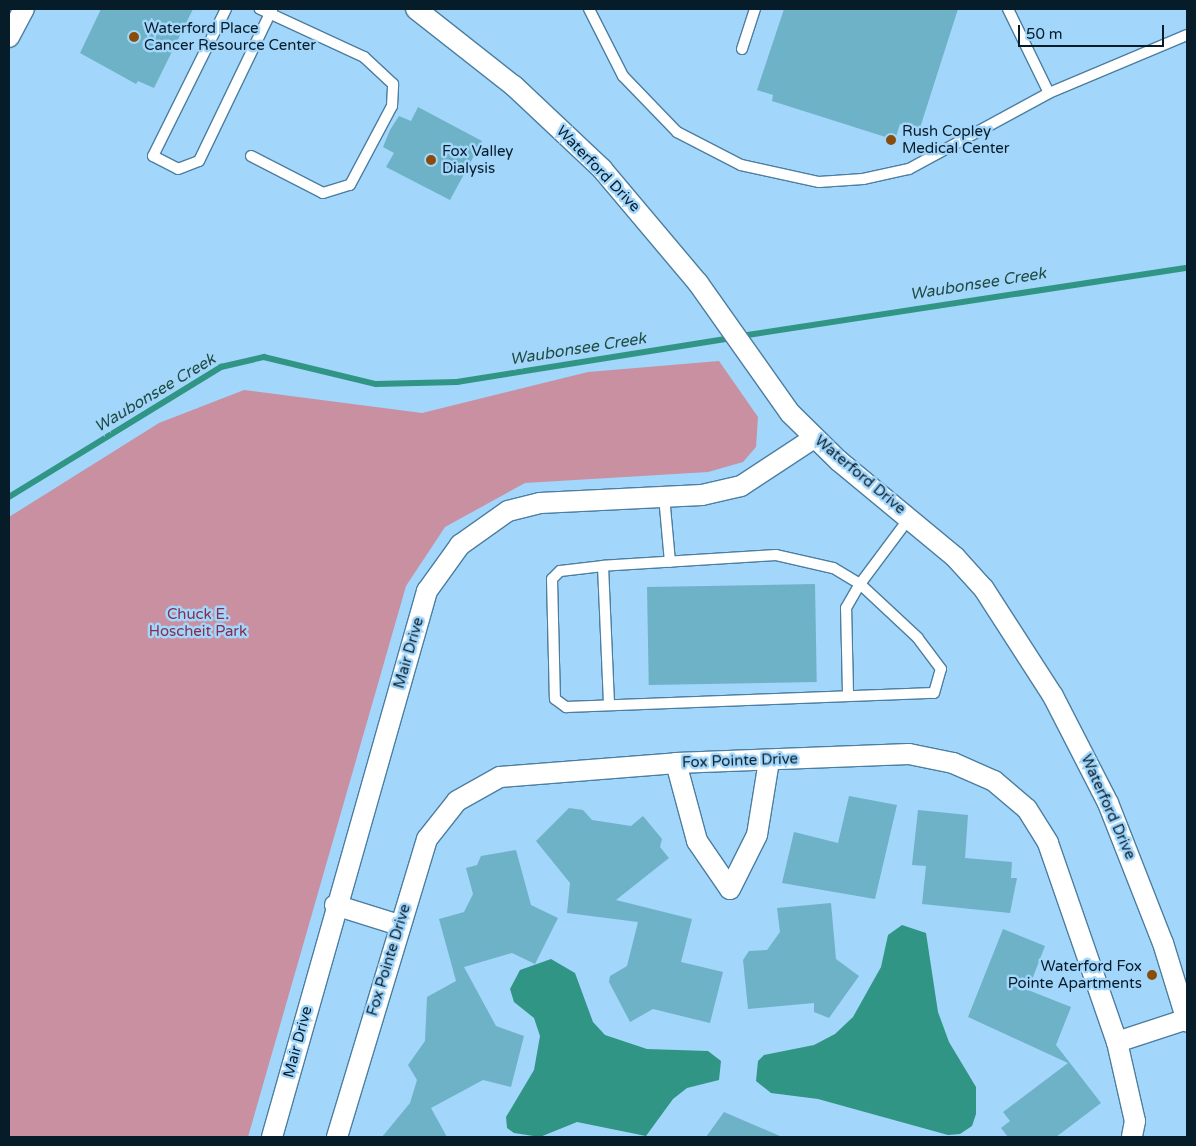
<!DOCTYPE html>
<html>
<head>
<meta charset="utf-8">
<style>
	body { margin:0 }
	#map { position:relative; width:1196px; height:1146px; overflow:hidden; background:#a2d6fb; font-family:"Varela Round",sans-serif }
	div>[style] { position:absolute }
	.green>* { inset:0; background:#c890a0 }
	.water>* { inset:0; background:#309585 }
	.stream>* { height:5.5px; margin:-2.75px; padding:0 2.75px; transform-origin:2.75px; border-radius:2.75px; background:#309585 }
	.building>* { inset:0; background:#6eb2c7; transform-origin:0 0 }
	.roads { filter:drop-shadow(1px 0 #4c7ea0) drop-shadow(-1px 0 #4c7ea0) drop-shadow(0 1px #4c7ea0) drop-shadow(0 -1px #4c7ea0) }
	.service>* { height:10px; margin:-5px; padding:0 5px; transform-origin:5px; border-radius:5px; background:#fff }
	.minor>* { height:20px; margin:-10px; padding:0 10px; transform-origin:10px; border-radius:10px; background:#fff }
	.dots>* { width:14px; height:14px; translate:-50% -50%; box-sizing:border-box; border:2px solid #a2d6fb; border-radius:50% }
	span { translate:-50% -50%; white-space:nowrap; text-align:center; line-height:1.15; -webkit-text-stroke:5px #a2d6fb; paint-order:stroke }
	.poi-label { font-size:15px; color:#071c29 }
	.left { translate:0 -50%; text-align:left }
	.right { translate:-100% -50%; text-align:right }
	.street-label { font-size:15px; color:#071c29 }
	.park-label { font-size:15px; color:#862d4f }
	.water-label { font-size:16px; color:#214c44; font-style:italic }
	.frame { position:absolute; inset:0; border:10px solid #071c29; pointer-events:none }
	.scale { position:absolute; left:1018px; top:25px; width:146px; height:22px; box-sizing:border-box; border:2px solid #071c29; border-top:0; padding-left:6px; font-size:15px; line-height:18px; white-space:nowrap; color:#071c29; -webkit-text-stroke:4px #a2d6fb; paint-order:stroke }
</style>
</head>
<body>
<div id="map">
	<div class="green">
		<i style="clip-path:polygon(719px 361px,758px 417px,756px 447px,743px 462px,708px 472px,525px 483px,445px 527px,406px 586px,248px 1137px,9px 1137px,9px 517px,159px 423px,244px 390px,422px 413px,588px 372px)"></i>
	</div>
	<div class="water">
		<i style="clip-path:polygon(902px 925px,926px 933px,938px 1012px,949px 1042px,976px 1087px,976px 1114px,972px 1126px,960px 1134px,948px 1135px,818px 1099px,771px 1093px,756px 1081px,758px 1061px,764px 1055px,814px 1045px,835px 1034px,853px 1017px,881px 967px,888px 935px)"></i>
		<i style="clip-path:polygon(551px 959px,575px 973px,593px 1022px,605px 1035px,647px 1049px,708px 1051px,721px 1061px,719px 1080px,687px 1088px,673px 1099px,646px 1136px,577px 1122px,540px 1137px,514px 1133px,507px 1128px,506px 1117px,534px 1070px,540px 1036px,534px 1018px,514px 1002px,510px 989px,520px 970px)"></i>
	</div>
	<div class="stream">
		<i style="left:741px;top:336px;width:451px;rotate:-8.7deg"></i>
		<i style="left:9px;top:497px;width:249px;rotate:-31.5deg"></i>
		<i style="left:221px;top:367px;width:44px;rotate:-13.1deg"></i>
		<i style="left:264px;top:357px;width:115px;rotate:13.6deg"></i>
		<i style="left:376px;top:384px;width:81px;rotate:-1.4deg"></i>
		<i style="left:457px;top:382px;width:278px;rotate:-9.1deg"></i>
	</div>
	<div class="building">
		<i style="clip-path:polygon(101px 9px,193px 9px,154px 88px,138px 81px,136px 84px,80px 53px)"></i>
		<i style="clip-path:polygon(784px 9px,958px 9px,919px 131px,900px 124px,895px 140px,772px 101px,773px 95px,757px 90px)"></i>
		<i style="clip-path:polygon(418px 107px,482px 141px,450px 200px,386px 167px,394px 153px,383px 147px,390px 130px,399px 116px,411px 121px)"></i>
		<i style="left:815px;top:584px;width:98px;height:168px;rotate:89deg"></i>
		<i style="clip-path:polygon(849px 796px,897px 805px,875px 899px,782px 883px,794px 832px,838px 843px)"></i>
		<i style="clip-path:polygon(569px 808px,583px 810px,592px 820px,631px 826px,643px 816px,662px 839px,660px 847px,669px 858px,616px 900px,692px 919px,681px 962px,723px 972px,710px 1023px,653px 1009px,630px 1022px,609px 982px,610px 976px,627px 966px,638px 922px,567px 913px,570px 883px,536px 841px)"></i>
		<i style="clip-path:polygon(918px 810px,968px 815px,965px 858px,1012px 862px,1011px 878px,1017px 878px,1010px 913px,922px 904px,926px 866px,912px 865px)"></i>
		<i style="clip-path:polygon(516px 850px,531px 905px,558px 918px,535px 964px,512px 953px,464px 967px,496px 1026px,524px 1036px,511px 1087px,483px 1080px,431px 1108px,447px 1137px,382px 1137px,410px 1103px,417px 1080px,408px 1065px,425px 1041px,427px 997px,456px 981px,439px 919px,464px 912px,473px 894px,466px 868px,477px 865px,481px 856px)"></i>
		<i style="clip-path:polygon(831px 903px,836px 959px,859px 976px,829px 1018px,814px 1012px,814px 1003px,748px 1009px,743px 960px,749px 951px,767px 950px,780px 932px,777px 908px)"></i>
		<i style="clip-path:polygon(1003px 929px,1045px 946px,1028px 990px,1071px 1007px,1056px 1045px,1101px 1103px,1056px 1137px,1008px 1137px,1001px 1128px,1010px 1121px,1003px 1112px,1068px 1063px,968px 1017px)"></i>
		<i style="clip-path:polygon(724px 1112px,780px 1136px,780px 1137px,706px 1137px)"></i>
	</div>
	<div class="roads">
		<div class="service">
			<i style="left:226px;top:9px;width:164px;rotate:116.4deg"></i>
			<i style="left:153px;top:156px;width:28px;rotate:27deg"></i>
			<i style="left:178px;top:169px;width:22px;rotate:-21deg"></i>
			<i style="left:199px;top:161px;width:169px;rotate:-64.3deg"></i>
			<i style="left:589px;top:9px;width:75px;rotate:63.1deg"></i>
			<i style="left:623px;top:76px;width:78px;rotate:46deg"></i>
			<i style="left:677px;top:132px;width:72px;rotate:27.3deg"></i>
			<i style="left:741px;top:165px;width:80px;rotate:12.3deg"></i>
			<i style="left:819px;top:182px;width:44px;rotate:-3.9deg"></i>
			<i style="left:863px;top:179px;width:47px;rotate:-12.3deg"></i>
			<i style="left:909px;top:169px;width:159px;rotate:-28.5deg"></i>
			<i style="left:1049px;top:93px;width:150px;rotate:-22.8deg"></i>
			<i style="left:1008px;top:9px;width:93px;rotate:64deg"></i>
			<i style="left:742px;top:49px;width:42px;rotate:-72deg"></i>
			<i style="left:251px;top:156px;width:81px;rotate:27.2deg"></i>
			<i style="left:323px;top:193px;width:28px;rotate:-17deg"></i>
			<i style="left:350px;top:185px;width:89px;rotate:-62deg"></i>
			<i style="left:392px;top:106px;width:22px;rotate:-87deg"></i>
			<i style="left:393px;top:84px;width:40px;rotate:-137deg"></i>
			<i style="left:364px;top:57px;width:115px;rotate:-155.2deg"></i>
			<i style="left:664px;top:496px;width:66px;rotate:84.8deg"></i>
			<i style="left:603px;top:566px;width:138px;rotate:87.5deg"></i>
			<i style="left:848px;top:693px;width:85px;rotate:-91.3deg"></i>
			<i style="left:846px;top:608px;width:28px;rotate:-60deg"></i>
			<i style="left:860px;top:584px;width:31px;rotate:-149deg"></i>
			<i style="left:833px;top:568px;width:58px;rotate:-167.2deg"></i>
			<i style="left:776px;top:555px;width:173px;rotate:176.4deg"></i>
			<i style="left:603px;top:566px;width:43px;rotate:173.4deg"></i>
			<i style="left:560px;top:571px;width:11px;rotate:135deg"></i>
			<i style="left:552px;top:579px;width:120px;rotate:88.6deg"></i>
			<i style="left:555px;top:699px;width:14px;rotate:36deg"></i>
			<i style="left:566px;top:707px;width:368px;rotate:-2.2deg"></i>
			<i style="left:934px;top:693px;width:25px;rotate:-74deg"></i>
			<i style="left:941px;top:669px;width:39px;rotate:-127deg"></i>
			<i style="left:918px;top:638px;width:79px;rotate:-137deg"></i>
			<i style="left:860px;top:584px;width:84px;rotate:-53.3deg"></i>
		</div>
		<div class="minor">
			<i style="left:416px;top:9px;width:125px;rotate:38.2deg"></i>
			<i style="left:514px;top:86px;width:121px;rotate:43.3deg"></i>
			<i style="left:602px;top:169px;width:149px;rotate:49.9deg"></i>
			<i style="left:698px;top:283px;width:159px;rotate:54.7deg"></i>
			<i style="left:790px;top:413px;width:69px;rotate:44.4deg"></i>
			<i style="left:839px;top:461px;width:151px;rotate:39.6deg"></i>
			<i style="left:955px;top:557px;width:43px;rotate:47.8deg"></i>
			<i style="left:984px;top:589px;width:127px;rotate:57.2deg"></i>
			<i style="left:1053px;top:696px;width:120px;rotate:62.8deg"></i>
			<i style="left:1108px;top:803px;width:150px;rotate:68.6deg"></i>
			<i style="left:1163px;top:943px;width:82px;rotate:72.9deg"></i>
			<i style="left:9px;top:37px;width:32px;rotate:-62deg"></i>
			<i style="left:676px;top:763px;width:81px;rotate:74.9deg"></i>
			<i style="left:697px;top:841px;width:58px;rotate:55.5deg"></i>
			<i style="left:730px;top:889px;width:60px;rotate:-63.4deg"></i>
			<i style="left:757px;top:835px;width:75px;rotate:-80.8deg"></i>
			<i style="left:335px;top:905px;width:67px;rotate:17.4deg"></i>
			<i style="left:1117px;top:1042px;width:74px;rotate:-18.2deg"></i>
			<i style="left:272px;top:1137px;width:568px;rotate:-74.15deg"></i>
			<i style="left:427px;top:591px;width:57px;rotate:-54.3deg"></i>
			<i style="left:460px;top:545px;width:59px;rotate:-35.3deg"></i>
			<i style="left:508px;top:511px;width:33px;rotate:-14deg"></i>
			<i style="left:540px;top:503px;width:162px;rotate:-2.8deg"></i>
			<i style="left:702px;top:495px;width:40px;rotate:-13deg"></i>
			<i style="left:741px;top:486px;width:87px;rotate:-33.3deg"></i>
			<i style="left:337px;top:1137px;width:311px;rotate:-73.2deg"></i>
			<i style="left:427px;top:839px;width:48px;rotate:-51.7deg"></i>
			<i style="left:457px;top:801px;width:49px;rotate:-29.2deg"></i>
			<i style="left:500px;top:777px;width:177px;rotate:-4.5deg"></i>
			<i style="left:676px;top:763px;width:233px;rotate:-2.2deg"></i>
			<i style="left:909px;top:754px;width:45px;rotate:11.6deg"></i>
			<i style="left:953px;top:763px;width:45px;rotate:23.7deg"></i>
			<i style="left:994px;top:781px;width:43px;rotate:40.3deg"></i>
			<i style="left:1027px;top:809px;width:40px;rotate:58deg"></i>
			<i style="left:1048px;top:843px;width:211px;rotate:70.9deg"></i>
			<i style="left:1117px;top:1042px;width:81px;rotate:77.2deg"></i>
			<i style="left:1135px;top:1121px;width:16px;rotate:101deg"></i>
		</div>
	</div>
	<div class="dots">
		<i style="left:134px;top:37px;background:#894d0b"></i>
		<i style="left:891px;top:140px;background:#894d0b"></i>
		<i style="left:431px;top:160px;background:#894d0b"></i>
		<i style="left:1152px;top:975px;background:#894d0b"></i>
	</div>
	<div class="poi-label">
		<span class="left" style="left:144px;top:37px">Waterford Place<br>Cancer Resource Center</span>
		<span class="left" style="left:902px;top:140px">Rush Copley<br>Medical Center</span>
		<span class="left" style="left:442px;top:160px">Fox Valley<br>Dialysis</span>
		<span class="right" style="left:1142px;top:975px">Waterford Fox<br>Pointe Apartments</span>
	</div>
	<div class="street-label">
		<span style="left:598px;top:169px;rotate:46deg">Waterford Drive</span>
		<span style="left:860px;top:475px;rotate:40deg">Waterford Drive</span>
		<span style="left:409px;top:653px;rotate:-74deg">Mair Drive</span>
		<span style="left:740px;top:761px;rotate:-2deg">Fox Pointe Drive</span>
		<span style="left:1108px;top:807px;rotate:66deg">Waterford Drive</span>
		<span style="left:389px;top:960px;rotate:-73deg">Fox Pointe Drive</span>
		<span style="left:298px;top:1042px;rotate:-75deg">Mair Drive</span>
	</div>
	<div class="park-label">
		<span style="left:198px;top:623px">Chuck E.<br>Hoscheit Park</span>
	</div>
	<div class="water-label">
		<span style="left:978px;top:284px;rotate:-9deg">Waubonsee Creek</span>
		<span style="left:578px;top:349px;rotate:-9deg">Waubonsee Creek</span>
		<span style="left:155px;top:393px;rotate:-31deg">Waubonsee Creek</span>
	</div>
	<div class="frame"></div>
	<div class="scale">50 m</div>
</div>
</body>
</html>
